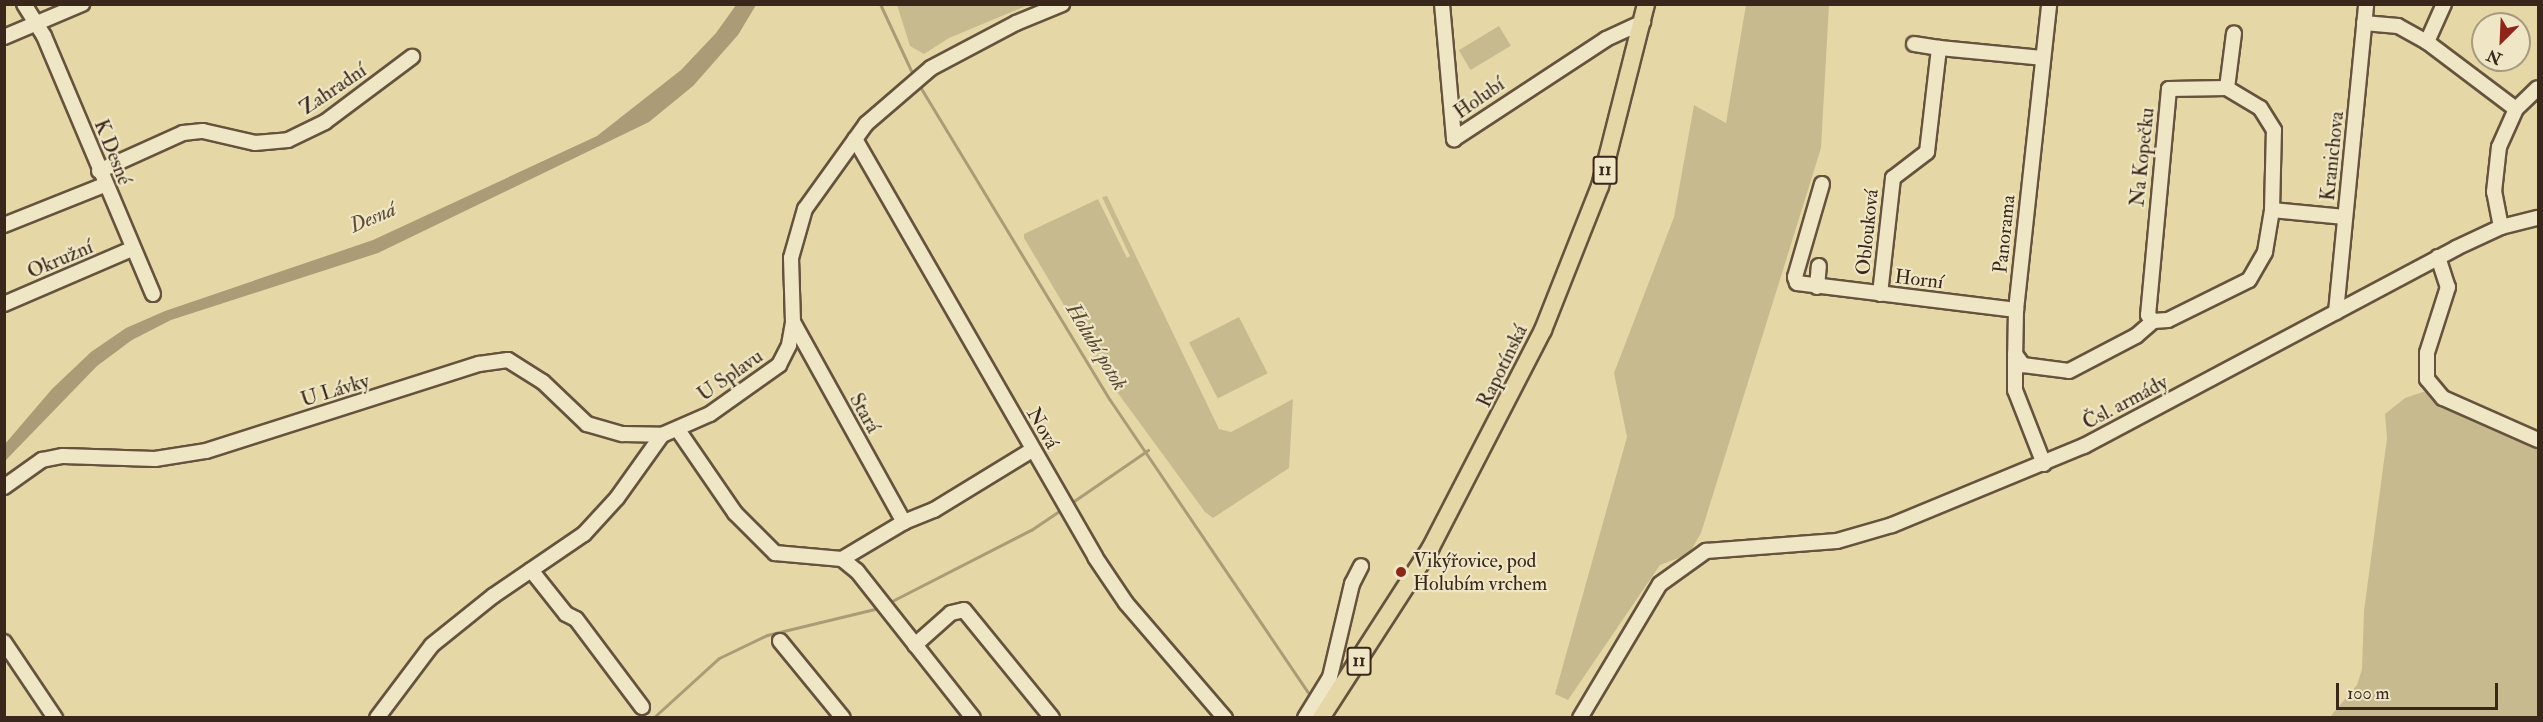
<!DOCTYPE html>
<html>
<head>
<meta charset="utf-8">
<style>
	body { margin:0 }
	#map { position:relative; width:2543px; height:722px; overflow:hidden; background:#e5d8a6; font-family:"IM FELL Double Pica",serif }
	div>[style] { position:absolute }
	.green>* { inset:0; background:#c8ba8f; transform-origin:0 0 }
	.water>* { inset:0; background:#ab9c77 }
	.stream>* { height:3px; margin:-1.5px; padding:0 1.5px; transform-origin:1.5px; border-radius:1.5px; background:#ab9c77 }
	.roads { filter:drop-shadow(2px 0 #65533e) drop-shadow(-2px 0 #65533e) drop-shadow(0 2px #65533e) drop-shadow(0 -2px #65533e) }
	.minor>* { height:14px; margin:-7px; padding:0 7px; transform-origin:7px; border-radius:7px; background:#eee6c5 }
	.major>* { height:16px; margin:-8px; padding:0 8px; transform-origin:8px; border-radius:8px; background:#e5d8a6 }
	.dots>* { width:16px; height:16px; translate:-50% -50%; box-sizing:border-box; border:3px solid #eee6c5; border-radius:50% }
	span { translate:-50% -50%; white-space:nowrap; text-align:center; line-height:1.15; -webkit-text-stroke:4.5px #eee6c5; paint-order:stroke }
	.shield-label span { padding:2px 4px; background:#eee6c5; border:2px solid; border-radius:4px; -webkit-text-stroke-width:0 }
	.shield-label { font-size:18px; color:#3a271c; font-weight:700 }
	.street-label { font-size:20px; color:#3a271c }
	.poi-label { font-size:20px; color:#3a271c }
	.left { translate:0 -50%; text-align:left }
	.water-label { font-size:21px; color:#5c4a37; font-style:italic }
	.frame { position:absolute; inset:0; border:6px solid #3a271c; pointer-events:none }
	.north { position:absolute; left:2471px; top:12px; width:60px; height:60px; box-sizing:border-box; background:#eee6c5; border:2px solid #a69a81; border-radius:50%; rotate:204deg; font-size:16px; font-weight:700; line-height:24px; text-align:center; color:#3a271c }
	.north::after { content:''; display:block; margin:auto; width:21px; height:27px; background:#8f2418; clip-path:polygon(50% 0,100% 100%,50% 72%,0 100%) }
	.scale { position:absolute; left:2336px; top:683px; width:162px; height:27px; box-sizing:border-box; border:3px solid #3a271c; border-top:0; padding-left:8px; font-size:18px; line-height:21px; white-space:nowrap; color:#3a271c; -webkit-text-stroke:4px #eee6c5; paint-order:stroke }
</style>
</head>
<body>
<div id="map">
	<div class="green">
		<i style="clip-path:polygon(897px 5px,897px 4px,1028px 5px,949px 38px,924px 54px,910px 46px)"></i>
		<i style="clip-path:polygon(1746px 5px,1829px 5px,1821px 148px,1701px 533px,1689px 554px,1660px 565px,1568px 700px,1555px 694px,1627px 437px,1614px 373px,1674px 217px,1694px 105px,1726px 123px)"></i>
		<i style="left:1499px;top:26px;width:23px;height:47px;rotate:59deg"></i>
		<i style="clip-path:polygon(1107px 196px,1219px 429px,1231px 432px,1293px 399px,1289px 468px,1213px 518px,1205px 512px,1109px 381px,1024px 238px,1024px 234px,1098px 199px,1127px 258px,1130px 256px,1102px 197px)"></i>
		<i style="left:1239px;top:317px;width:63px;height:56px;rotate:63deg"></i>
		<i style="clip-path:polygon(2426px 391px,2451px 410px,2538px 450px,2538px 717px,2329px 718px,2357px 685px,2362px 669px,2364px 611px,2387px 438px,2385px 414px,2405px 398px)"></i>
	</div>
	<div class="water">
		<i style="clip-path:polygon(736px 5px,756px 5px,738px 35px,693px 86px,649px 122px,378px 253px,171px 320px,132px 340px,97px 366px,5px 461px,5px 444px,52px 389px,91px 352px,126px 328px,165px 311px,373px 240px,597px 136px,681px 70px,716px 33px)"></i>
	</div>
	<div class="stream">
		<i style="left:880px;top:4px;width:81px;rotate:65deg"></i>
		<i style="left:919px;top:85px;width:368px;rotate:58.8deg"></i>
		<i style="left:1110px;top:400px;width:353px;rotate:55.9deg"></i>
		<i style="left:1074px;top:501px;width:90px;rotate:-34.6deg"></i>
		<i style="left:892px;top:601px;width:156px;rotate:-27.1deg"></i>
		<i style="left:1031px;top:530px;width:34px;rotate:-34deg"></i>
		<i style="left:653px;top:718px;width:89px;rotate:-42.3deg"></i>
		<i style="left:719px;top:658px;width:53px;rotate:-25.6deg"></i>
		<i style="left:767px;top:635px;width:115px;rotate:-13.6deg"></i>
	</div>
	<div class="roads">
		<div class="minor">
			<i style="left:24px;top:4px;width:38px;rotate:58deg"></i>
			<i style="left:44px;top:36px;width:280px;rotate:67.1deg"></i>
			<i style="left:1442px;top:4px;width:136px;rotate:84.9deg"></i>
			<i style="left:1454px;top:139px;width:182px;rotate:-33.3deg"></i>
			<i style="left:1606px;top:39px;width:41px;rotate:-24.7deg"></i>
			<i style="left:2364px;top:23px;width:34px;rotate:5deg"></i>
			<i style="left:2398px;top:26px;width:33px;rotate:29deg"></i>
			<i style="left:2427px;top:42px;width:111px;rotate:37deg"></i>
			<i style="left:4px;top:37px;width:85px;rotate:-22.9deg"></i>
			<i style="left:2427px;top:42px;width:42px;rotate:-65.9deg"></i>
			<i style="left:1914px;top:44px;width:25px;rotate:9deg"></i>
			<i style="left:2227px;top:88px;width:55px;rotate:-82.7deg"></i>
			<i style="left:855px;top:139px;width:482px;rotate:60.1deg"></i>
			<i style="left:1095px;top:557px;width:55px;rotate:56deg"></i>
			<i style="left:1126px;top:603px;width:152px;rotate:49.3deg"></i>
			<i style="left:99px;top:171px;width:92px;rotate:-24.3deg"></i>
			<i style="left:183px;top:133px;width:20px;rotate:-6deg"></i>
			<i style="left:203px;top:131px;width:53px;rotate:13deg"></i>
			<i style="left:255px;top:143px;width:33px;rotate:-5deg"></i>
			<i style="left:288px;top:140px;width:41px;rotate:-25.9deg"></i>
			<i style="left:325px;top:122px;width:109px;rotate:-36.8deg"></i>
			<i style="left:1822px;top:184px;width:97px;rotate:106.2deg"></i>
			<i style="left:1795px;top:277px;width:6px;rotate:72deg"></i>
			<i style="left:1797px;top:283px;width:221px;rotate:7deg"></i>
			<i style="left:2272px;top:210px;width:80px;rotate:-88.6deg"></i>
			<i style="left:2274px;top:130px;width:26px;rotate:-122deg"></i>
			<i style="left:2260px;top:108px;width:39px;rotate:-149deg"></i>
			<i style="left:2227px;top:88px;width:58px;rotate:179deg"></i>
			<i style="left:2169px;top:89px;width:227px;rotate:95.3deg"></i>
			<i style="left:2148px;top:315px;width:8px;rotate:50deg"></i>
			<i style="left:2153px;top:321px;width:15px;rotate:-4deg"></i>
			<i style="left:2168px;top:320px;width:90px;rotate:-26.3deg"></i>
			<i style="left:2249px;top:280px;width:32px;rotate:-60deg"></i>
			<i style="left:2265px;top:252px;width:43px;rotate:-80.5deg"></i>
			<i style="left:2272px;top:210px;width:73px;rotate:5.5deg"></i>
			<i style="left:4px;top:225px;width:108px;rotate:-21.8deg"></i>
			<i style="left:2501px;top:227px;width:36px;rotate:-101deg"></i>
			<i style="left:2494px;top:192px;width:45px;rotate:-83.7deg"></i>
			<i style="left:2499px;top:147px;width:42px;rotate:-65.9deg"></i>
			<i style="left:2516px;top:109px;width:30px;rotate:-44deg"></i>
			<i style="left:2438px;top:257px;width:32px;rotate:72deg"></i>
			<i style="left:2448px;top:287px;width:69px;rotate:107.7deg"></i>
			<i style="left:2427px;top:353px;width:26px;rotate:90deg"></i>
			<i style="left:2427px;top:379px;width:25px;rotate:50deg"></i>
			<i style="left:2443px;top:398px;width:104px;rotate:23.9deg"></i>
			<i style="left:1817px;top:287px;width:21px;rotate:-85deg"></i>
			<i style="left:1880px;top:294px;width:117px;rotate:-83.6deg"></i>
			<i style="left:1893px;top:178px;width:43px;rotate:-37.4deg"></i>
			<i style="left:1927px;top:152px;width:105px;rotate:-83.4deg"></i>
			<i style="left:1939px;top:48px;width:104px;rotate:5.5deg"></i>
			<i style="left:4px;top:304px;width:139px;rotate:-23.3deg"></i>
			<i style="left:2336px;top:312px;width:309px;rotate:-84.4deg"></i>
			<i style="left:793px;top:322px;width:229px;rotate:61deg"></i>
			<i style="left:904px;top:522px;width:32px;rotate:-22deg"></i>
			<i style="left:934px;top:510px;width:115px;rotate:-31.5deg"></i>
			<i style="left:2015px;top:354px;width:14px;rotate:54deg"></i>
			<i style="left:2023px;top:365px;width:46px;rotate:7.4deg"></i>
			<i style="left:2069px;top:371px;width:76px;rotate:-27.6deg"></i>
			<i style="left:2136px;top:336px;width:23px;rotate:-41deg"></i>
			<i style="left:678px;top:430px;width:101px;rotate:55.5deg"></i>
			<i style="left:735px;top:513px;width:57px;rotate:45deg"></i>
			<i style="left:775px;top:553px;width:67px;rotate:5.1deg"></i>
			<i style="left:842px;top:559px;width:19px;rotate:39deg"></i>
			<i style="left:857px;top:571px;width:187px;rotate:51.7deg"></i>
			<i style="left:2044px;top:464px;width:79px;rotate:-111.4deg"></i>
			<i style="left:2015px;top:390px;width:28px;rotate:-90deg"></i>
			<i style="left:2015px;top:362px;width:52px;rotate:-88.9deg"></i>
			<i style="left:2016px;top:310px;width:308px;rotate:-83.8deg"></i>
			<i style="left:4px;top:487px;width:47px;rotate:-35.4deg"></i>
			<i style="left:42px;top:460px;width:21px;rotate:-11deg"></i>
			<i style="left:63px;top:456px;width:92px;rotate:1.9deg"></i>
			<i style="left:155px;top:459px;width:52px;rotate:-8.9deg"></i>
			<i style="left:206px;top:451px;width:287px;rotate:-17.7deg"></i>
			<i style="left:479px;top:364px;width:29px;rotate:-8deg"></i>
			<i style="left:508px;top:360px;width:41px;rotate:32.2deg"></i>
			<i style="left:543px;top:382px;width:61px;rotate:43.7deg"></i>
			<i style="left:587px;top:424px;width:37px;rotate:16deg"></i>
			<i style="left:623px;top:434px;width:39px;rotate:1deg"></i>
			<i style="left:842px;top:559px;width:72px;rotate:-30.8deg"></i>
			<i style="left:531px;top:570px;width:56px;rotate:51.5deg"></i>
			<i style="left:566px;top:614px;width:11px;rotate:27deg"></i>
			<i style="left:576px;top:619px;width:110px;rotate:53.1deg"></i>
			<i style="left:780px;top:641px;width:99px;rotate:50.7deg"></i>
			<i style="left:4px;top:642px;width:92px;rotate:56.1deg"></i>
			<i style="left:915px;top:645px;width:48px;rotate:-41.6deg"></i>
			<i style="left:951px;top:613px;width:13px;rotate:-13deg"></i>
			<i style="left:964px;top:610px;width:139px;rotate:50.8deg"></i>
			<i style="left:377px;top:718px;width:91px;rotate:-53deg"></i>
			<i style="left:432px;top:645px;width:78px;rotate:-38.8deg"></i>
			<i style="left:493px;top:596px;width:110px;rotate:-34.3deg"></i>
			<i style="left:584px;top:534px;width:49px;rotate:-47.5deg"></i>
			<i style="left:617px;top:498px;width:77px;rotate:-54.5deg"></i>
			<i style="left:662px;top:435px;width:52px;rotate:-23.6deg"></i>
			<i style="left:710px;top:414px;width:85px;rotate:-35.4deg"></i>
			<i style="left:779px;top:365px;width:22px;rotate:-63deg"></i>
			<i style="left:789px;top:345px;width:23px;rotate:-80deg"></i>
			<i style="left:793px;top:322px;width:64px;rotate:-91.8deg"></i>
			<i style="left:791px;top:258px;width:51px;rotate:-74.1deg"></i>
			<i style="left:805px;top:209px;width:105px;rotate:-54.3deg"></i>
			<i style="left:866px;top:124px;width:86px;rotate:-40.7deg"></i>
			<i style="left:931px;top:68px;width:96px;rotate:-27.9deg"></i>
			<i style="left:1016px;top:23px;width:50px;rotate:-22.4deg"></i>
			<i style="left:1305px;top:718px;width:48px;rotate:-58.6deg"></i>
			<i style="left:1330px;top:677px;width:96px;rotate:-76.7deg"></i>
			<i style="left:1352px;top:584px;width:20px;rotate:-63deg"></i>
			<i style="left:1580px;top:718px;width:156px;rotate:-59.2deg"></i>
			<i style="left:1660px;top:584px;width:57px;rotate:-35.7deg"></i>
			<i style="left:1706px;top:551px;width:131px;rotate:-4.4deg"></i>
			<i style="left:1837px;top:541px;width:57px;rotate:-16.2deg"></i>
			<i style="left:1892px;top:525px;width:208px;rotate:-22.4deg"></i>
			<i style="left:2084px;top:446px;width:421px;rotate:-28deg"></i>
			<i style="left:2456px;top:248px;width:50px;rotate:-25deg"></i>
			<i style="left:2501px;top:227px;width:38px;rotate:-14deg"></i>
		</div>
		<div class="major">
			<i style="left:1321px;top:718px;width:203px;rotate:-57.2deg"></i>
			<i style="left:1431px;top:547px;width:244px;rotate:-62.7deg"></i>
			<i style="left:1543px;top:330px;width:155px;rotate:-68.4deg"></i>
			<i style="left:1600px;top:186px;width:188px;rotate:-75.8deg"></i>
		</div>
	</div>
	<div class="dots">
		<i style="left:1401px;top:572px;background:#8f2418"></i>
	</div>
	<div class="shield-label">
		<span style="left:1605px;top:170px">11</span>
		<span style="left:1359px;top:661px">11</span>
	</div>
	<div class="street-label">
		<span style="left:333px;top:89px;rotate:-34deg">Zahradní</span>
		<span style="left:1479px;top:98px;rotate:-35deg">Holubí</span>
		<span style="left:113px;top:152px;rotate:68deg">K Desné</span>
		<span style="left:2332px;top:156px;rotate:-84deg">Kranichova</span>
		<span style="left:2142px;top:157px;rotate:-84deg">Na Kopečku</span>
		<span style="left:1867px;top:232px;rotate:-84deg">Oblouková</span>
		<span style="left:2004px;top:234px;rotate:-84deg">Panorama</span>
		<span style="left:60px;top:259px;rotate:-23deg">Okružní</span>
		<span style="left:1919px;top:279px;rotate:7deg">Horní</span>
		<span style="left:1502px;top:366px;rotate:-64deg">Rapotínská</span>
		<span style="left:730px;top:375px;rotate:-35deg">U Splavu</span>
		<span style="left:335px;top:390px;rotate:-17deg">U Lávky</span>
		<span style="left:2125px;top:402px;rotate:-28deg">Čsl. armády</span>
		<span style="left:865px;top:413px;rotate:61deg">Stará</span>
		<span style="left:1043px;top:428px;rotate:60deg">Nová</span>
	</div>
	<div class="poi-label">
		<span class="left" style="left:1413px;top:572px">Vikýřovice, pod<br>Holubím vrchem</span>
	</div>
	<div class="water-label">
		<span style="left:373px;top:218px;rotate:-23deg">Desná</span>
		<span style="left:1096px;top:347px;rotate:59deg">Holubí potok</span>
	</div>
	<div class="frame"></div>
	<div class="north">N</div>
	<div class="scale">100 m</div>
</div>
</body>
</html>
